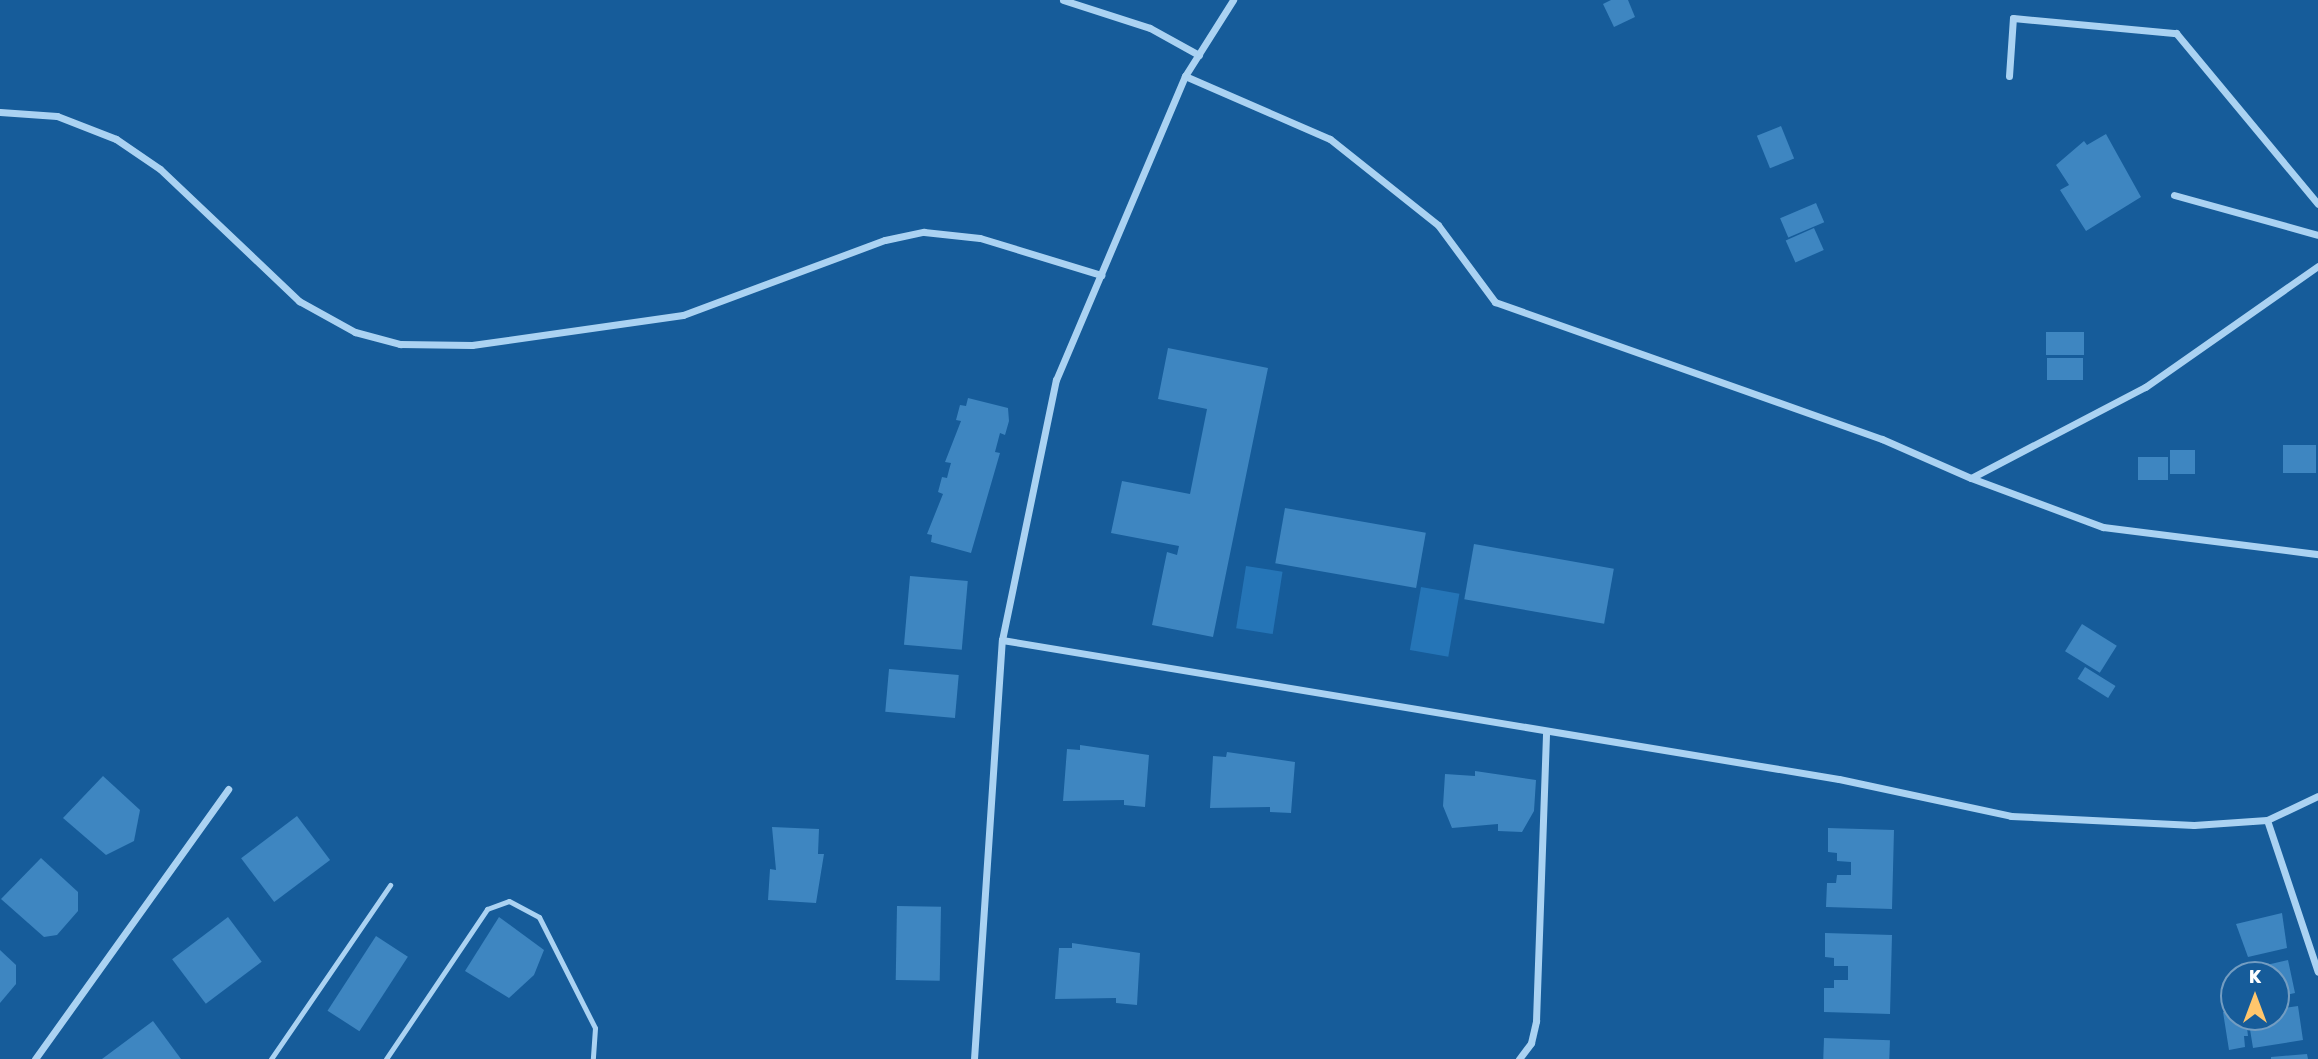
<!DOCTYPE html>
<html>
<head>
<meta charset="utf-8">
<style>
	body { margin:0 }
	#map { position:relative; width:2318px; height:1059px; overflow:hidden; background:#165c9a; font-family:Rubik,sans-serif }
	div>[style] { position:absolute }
	.green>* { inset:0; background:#2575b7; transform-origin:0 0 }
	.building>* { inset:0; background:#3e86c1; transform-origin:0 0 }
	.service>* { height:5px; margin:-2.5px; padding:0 2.5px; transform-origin:2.5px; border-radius:2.5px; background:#aad2f2 }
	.minor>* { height:7px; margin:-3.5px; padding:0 3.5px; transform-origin:3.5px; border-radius:3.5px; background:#aad2f2 }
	span { translate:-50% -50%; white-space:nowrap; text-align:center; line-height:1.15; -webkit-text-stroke:7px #165c9a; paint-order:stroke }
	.north { position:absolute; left:2220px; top:961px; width:70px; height:70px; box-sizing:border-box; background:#165c9a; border:2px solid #739dc2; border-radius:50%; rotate:0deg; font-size:19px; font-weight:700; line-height:28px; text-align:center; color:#fff }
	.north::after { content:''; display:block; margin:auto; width:24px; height:32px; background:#ffc66c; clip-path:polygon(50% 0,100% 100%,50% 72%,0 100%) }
</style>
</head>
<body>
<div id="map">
	<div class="green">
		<i style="left:1246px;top:566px;width:37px;height:63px;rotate:9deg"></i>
		<i style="left:1421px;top:587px;width:39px;height:64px;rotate:10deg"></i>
	</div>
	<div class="building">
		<i style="clip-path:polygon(1611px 0,1628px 0,1635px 17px,1614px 27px,1603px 4px)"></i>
		<i style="left:1781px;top:126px;width:35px;height:26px;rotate:68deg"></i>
		<i style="clip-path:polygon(2106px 134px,2141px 197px,2086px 231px,2060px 190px,2069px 185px,2056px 165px,2084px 141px,2087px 145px)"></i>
		<i style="left:1816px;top:203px;width:21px;height:39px;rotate:67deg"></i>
		<i style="left:1814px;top:228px;width:24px;height:31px;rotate:66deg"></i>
		<i style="left:2046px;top:332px;width:38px;height:23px"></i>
		<i style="clip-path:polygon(1168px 348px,1268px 368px,1213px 637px,1152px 625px,1167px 552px,1177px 555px,1179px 546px,1111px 533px,1122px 481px,1190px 494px,1207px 409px,1158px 399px)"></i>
		<i style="left:2047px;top:358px;width:36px;height:22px"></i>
		<i style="clip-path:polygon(968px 398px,1008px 408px,1009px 421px,1005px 435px,1000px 433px,995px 452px,1000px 453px,971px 553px,931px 542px,932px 535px,927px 534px,943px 494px,938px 492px,942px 477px,947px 478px,949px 470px,951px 463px,945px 462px,961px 421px,956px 420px,960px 405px,966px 406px)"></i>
		<i style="left:2283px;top:445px;width:33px;height:28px"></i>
		<i style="left:2170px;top:450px;width:25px;height:24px"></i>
		<i style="left:2138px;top:457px;width:30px;height:23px"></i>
		<i style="left:1285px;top:508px;width:143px;height:56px;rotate:10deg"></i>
		<i style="left:1474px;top:544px;width:142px;height:56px;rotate:10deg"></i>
		<i style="left:910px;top:576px;width:58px;height:69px;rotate:5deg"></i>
		<i style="left:2082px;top:624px;width:41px;height:32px;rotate:32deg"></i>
		<i style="left:2085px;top:667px;width:36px;height:14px;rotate:32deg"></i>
		<i style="left:889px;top:669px;width:70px;height:43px;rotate:5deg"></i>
		<i style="clip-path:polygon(1080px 745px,1149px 755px,1145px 807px,1124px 805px,1124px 800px,1063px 801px,1067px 749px,1080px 750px)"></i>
		<i style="clip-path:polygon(1227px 752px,1295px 762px,1291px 813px,1270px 812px,1270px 807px,1210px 808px,1213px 756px,1226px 757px)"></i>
		<i style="clip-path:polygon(1475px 771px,1536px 780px,1534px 811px,1522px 832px,1498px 831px,1498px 824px,1452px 828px,1443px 806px,1445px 774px,1475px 776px)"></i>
		<i style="clip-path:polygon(103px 776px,140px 810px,134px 841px,106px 855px,63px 818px)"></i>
		<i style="left:297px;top:816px;width:55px;height:70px;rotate:53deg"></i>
		<i style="clip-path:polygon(772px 827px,819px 829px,818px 854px,824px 854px,816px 903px,768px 900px,770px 869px,776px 870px)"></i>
		<i style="clip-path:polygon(1828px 828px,1894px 830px,1892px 909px,1826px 907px,1827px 883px,1836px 883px,1837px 875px,1851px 875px,1851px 862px,1837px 861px,1837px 853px,1828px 852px)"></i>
		<i style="clip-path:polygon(41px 858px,78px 892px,78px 911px,57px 935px,44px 937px,1px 899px)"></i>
		<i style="left:897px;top:906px;width:44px;height:74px;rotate:1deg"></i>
		<i style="clip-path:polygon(2282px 913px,2287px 948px,2248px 957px,2236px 924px)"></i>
		<i style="left:228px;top:917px;width:56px;height:70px;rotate:53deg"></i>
		<i style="clip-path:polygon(499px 917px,544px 950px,534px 975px,509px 998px,465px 971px)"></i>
		<i style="clip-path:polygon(1825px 933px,1892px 935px,1890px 1014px,1824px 1012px,1824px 988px,1834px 988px,1834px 980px,1848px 980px,1848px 966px,1834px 966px,1834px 958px,1825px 957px)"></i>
		<i style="left:376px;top:936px;width:38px;height:89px;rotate:33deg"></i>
		<i style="clip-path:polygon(1072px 943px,1140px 953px,1137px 1005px,1116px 1003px,1116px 998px,1055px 999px,1059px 948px,1072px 948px)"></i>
		<i style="clip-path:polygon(0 950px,16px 965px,16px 984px,0 1003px)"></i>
		<i style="clip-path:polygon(2288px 960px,2295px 993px,2276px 997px,2276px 975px,2250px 975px,2249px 969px)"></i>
		<i style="clip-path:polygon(2298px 1006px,2303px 1040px,2253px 1048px,2248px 1017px,2276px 1017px,2276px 1009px)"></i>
		<i style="clip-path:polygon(2234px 1010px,2234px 1017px,2246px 1019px,2248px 1036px,2244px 1036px,2245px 1047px,2229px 1050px,2223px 1012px)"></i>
		<i style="clip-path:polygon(153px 1021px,181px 1059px,102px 1059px)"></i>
		<i style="left:1824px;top:1038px;width:66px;height:21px;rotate:2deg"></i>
		<i style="clip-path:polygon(2307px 1054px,2308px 1059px,2271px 1059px,2271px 1057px)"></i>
	</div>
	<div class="service">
		<i style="left:271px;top:1059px;width:211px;rotate:-55.6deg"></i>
		<i style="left:386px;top:1059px;width:181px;rotate:-56deg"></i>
		<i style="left:487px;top:909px;width:23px;rotate:-20deg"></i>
		<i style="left:509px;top:901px;width:34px;rotate:28deg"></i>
		<i style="left:539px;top:917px;width:124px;rotate:63.2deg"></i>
		<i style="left:595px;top:1028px;width:31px;rotate:94deg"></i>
	</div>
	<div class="minor">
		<i style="left:1063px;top:0;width:91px;rotate:17.8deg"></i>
		<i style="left:1150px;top:28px;width:56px;rotate:28.9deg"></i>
		<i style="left:1185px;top:76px;width:158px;rotate:23.5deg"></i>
		<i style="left:1330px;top:139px;width:138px;rotate:38.5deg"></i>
		<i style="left:1438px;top:225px;width:96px;rotate:53.5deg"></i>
		<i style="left:1495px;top:302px;width:411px;rotate:19.5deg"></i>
		<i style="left:1882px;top:439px;width:97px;rotate:23.7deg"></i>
		<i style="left:2009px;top:76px;width:58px;rotate:-86.1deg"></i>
		<i style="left:2013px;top:18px;width:164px;rotate:5.3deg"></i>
		<i style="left:2176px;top:33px;width:222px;rotate:50.3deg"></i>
		<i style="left:0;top:112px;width:57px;rotate:4deg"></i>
		<i style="left:57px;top:116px;width:63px;rotate:21.3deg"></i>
		<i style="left:116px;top:139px;width:53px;rotate:34.3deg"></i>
		<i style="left:160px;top:169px;width:192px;rotate:43.5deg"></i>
		<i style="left:299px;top:301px;width:64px;rotate:29deg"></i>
		<i style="left:355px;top:332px;width:47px;rotate:14.9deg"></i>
		<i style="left:400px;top:344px;width:72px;rotate:0.8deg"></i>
		<i style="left:472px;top:345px;width:213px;rotate:-8.1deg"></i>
		<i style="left:683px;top:315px;width:215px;rotate:-20.4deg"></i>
		<i style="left:885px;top:240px;width:40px;rotate:-12deg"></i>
		<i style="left:924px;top:232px;width:56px;rotate:6.1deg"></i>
		<i style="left:980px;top:238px;width:127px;rotate:17deg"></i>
		<i style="left:2174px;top:195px;width:149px;rotate:15.5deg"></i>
		<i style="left:2318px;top:266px;width:211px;rotate:145deg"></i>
		<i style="left:2145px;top:387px;width:196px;rotate:152.4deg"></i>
		<i style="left:1971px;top:478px;width:141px;rotate:20.4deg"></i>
		<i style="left:2103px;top:527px;width:217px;rotate:7.2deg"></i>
		<i style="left:1002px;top:640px;width:848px;rotate:9.43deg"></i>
		<i style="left:1839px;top:779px;width:176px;rotate:12.1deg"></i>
		<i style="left:2011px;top:816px;width:183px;rotate:2.8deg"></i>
		<i style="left:2194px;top:825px;width:73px;rotate:-3.9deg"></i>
		<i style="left:2318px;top:796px;width:56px;rotate:154.8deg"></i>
		<i style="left:2267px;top:820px;width:160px;rotate:71.5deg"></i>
		<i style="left:35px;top:1059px;width:332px;rotate:-54.4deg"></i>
		<i style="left:974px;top:1059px;width:420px;rotate:-86.2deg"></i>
		<i style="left:1002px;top:640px;width:266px;rotate:-78.3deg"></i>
		<i style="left:1056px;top:380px;width:330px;rotate:-67deg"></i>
		<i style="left:1185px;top:76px;width:90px;rotate:-57.7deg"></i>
		<i style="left:1519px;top:1059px;width:20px;rotate:-53deg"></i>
		<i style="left:1531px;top:1043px;width:23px;rotate:-77deg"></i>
		<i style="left:1536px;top:1021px;width:288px;rotate:-88deg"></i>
	</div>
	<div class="north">K</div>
</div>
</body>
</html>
